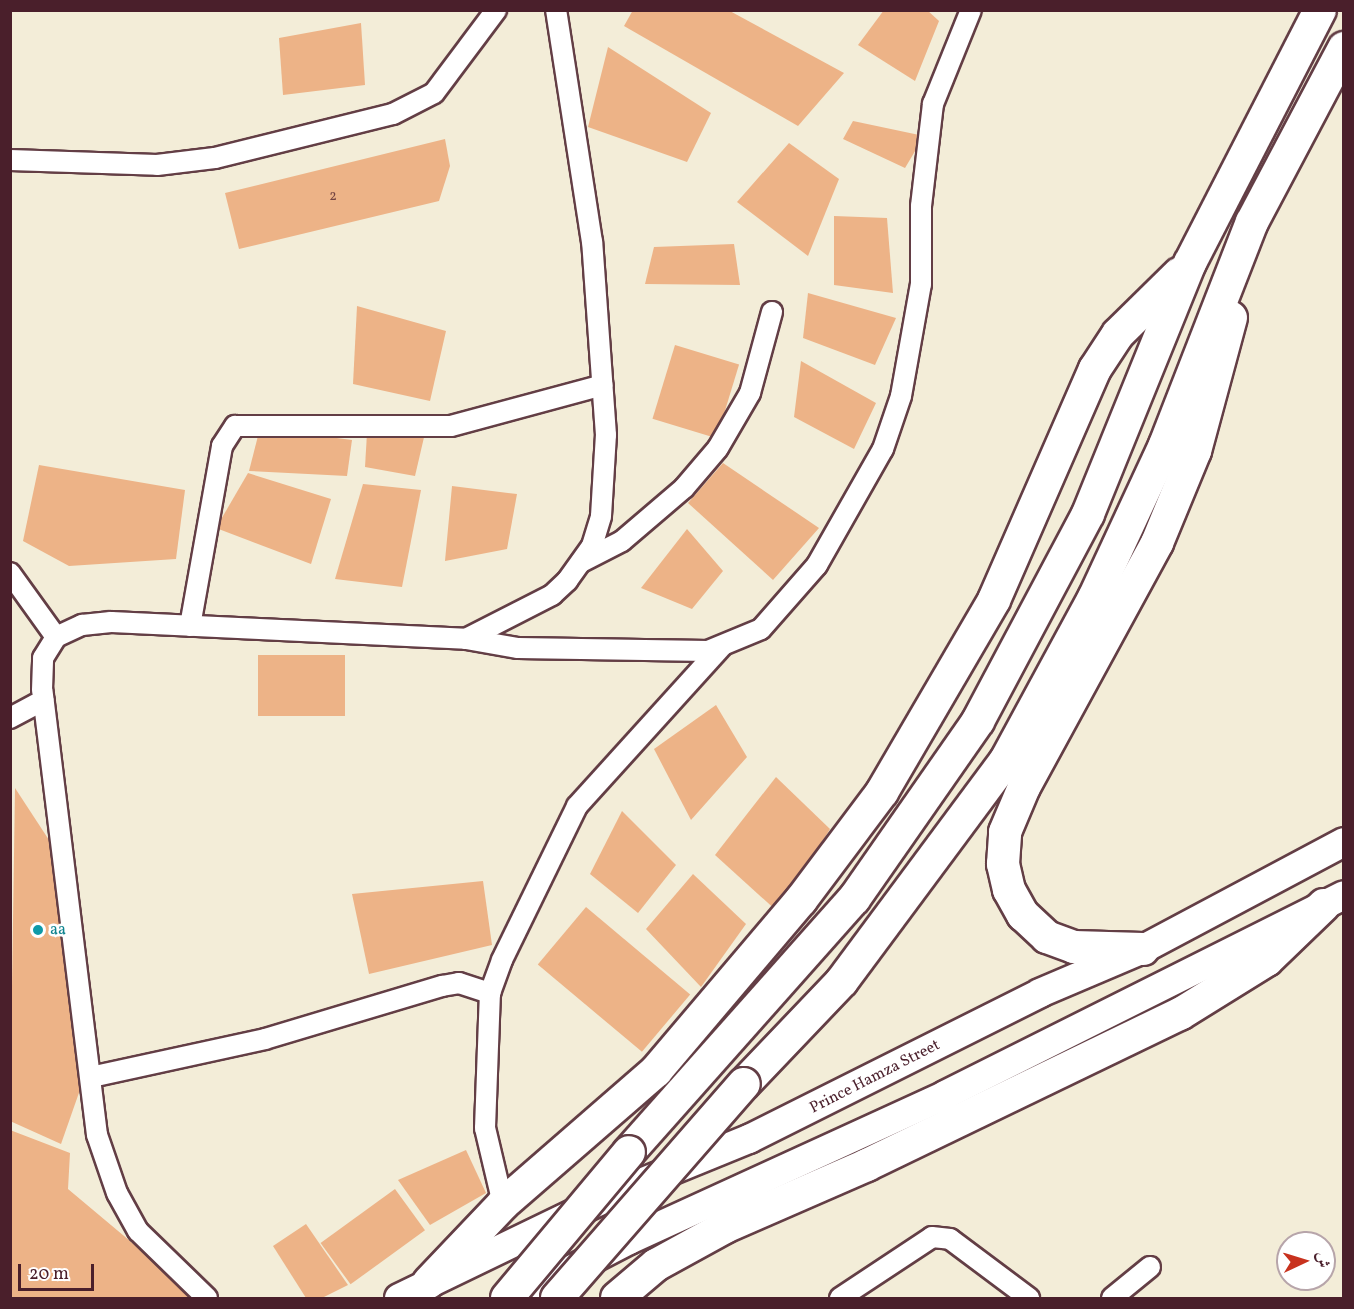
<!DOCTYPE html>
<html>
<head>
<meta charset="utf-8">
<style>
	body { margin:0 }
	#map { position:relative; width:1354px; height:1309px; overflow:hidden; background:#f3edd8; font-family:Vollkorn,Amiri,serif }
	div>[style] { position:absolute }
	.building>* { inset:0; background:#edb387; transform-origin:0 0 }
	.roads { filter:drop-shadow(2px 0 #633e45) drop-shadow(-2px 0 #633e45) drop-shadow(0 2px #633e45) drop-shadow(0 -2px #633e45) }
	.minor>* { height:20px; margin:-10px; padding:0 10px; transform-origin:10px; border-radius:10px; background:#fff }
	.secondary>* { height:28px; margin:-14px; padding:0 14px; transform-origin:14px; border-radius:14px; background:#fff }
	.primary>* { height:32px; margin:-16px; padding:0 16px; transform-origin:16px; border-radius:16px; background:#fff }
	.bridges { filter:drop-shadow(2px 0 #633e45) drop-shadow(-2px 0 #633e45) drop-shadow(0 2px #633e45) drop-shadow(0 -2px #633e45) }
	.primary-bridge>* { height:32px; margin:-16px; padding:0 16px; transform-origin:16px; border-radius:16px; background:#fff }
	.dots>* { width:16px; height:16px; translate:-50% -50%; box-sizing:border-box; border:3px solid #fff; border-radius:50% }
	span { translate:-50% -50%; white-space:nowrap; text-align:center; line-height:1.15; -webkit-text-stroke:5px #fff; paint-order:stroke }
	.number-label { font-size:14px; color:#734442 }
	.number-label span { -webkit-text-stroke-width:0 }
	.culture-label { font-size:16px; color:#0d838f }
	.left { translate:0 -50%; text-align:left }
	.street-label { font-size:16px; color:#4a1f2b }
	.frame { position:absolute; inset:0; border:12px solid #4a1f2b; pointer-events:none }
	.north { position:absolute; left:1276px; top:1231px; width:60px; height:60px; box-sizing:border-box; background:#fff; border:2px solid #b7a5aa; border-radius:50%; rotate:86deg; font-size:16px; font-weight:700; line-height:24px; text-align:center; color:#4a1f2b }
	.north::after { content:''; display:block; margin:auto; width:21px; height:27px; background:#c8321e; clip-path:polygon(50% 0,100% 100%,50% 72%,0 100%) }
	.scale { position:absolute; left:18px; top:1264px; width:76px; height:27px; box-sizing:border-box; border:3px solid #4a1f2b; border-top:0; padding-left:8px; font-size:18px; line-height:21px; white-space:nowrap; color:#4a1f2b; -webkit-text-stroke:4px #fff; paint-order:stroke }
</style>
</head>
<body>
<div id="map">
	<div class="building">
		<i style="clip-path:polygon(633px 10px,728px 10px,844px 73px,798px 126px,624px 26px)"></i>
		<i style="clip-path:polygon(884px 10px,927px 10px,939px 21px,915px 81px,858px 45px)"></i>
		<i style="clip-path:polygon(361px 23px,365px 85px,283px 95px,279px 38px)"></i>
		<i style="clip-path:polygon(608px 47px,711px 113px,687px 162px,588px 127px)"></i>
		<i style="clip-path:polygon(853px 121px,924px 136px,905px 168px,843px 139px)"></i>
		<i style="clip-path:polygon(445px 139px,450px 166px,439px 201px,239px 249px,225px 193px)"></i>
		<i style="clip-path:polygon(789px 143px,839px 179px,808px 256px,737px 202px)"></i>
		<i style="clip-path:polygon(834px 216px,887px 218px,893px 293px,834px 285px)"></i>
		<i style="clip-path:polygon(734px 244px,740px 285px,645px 284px,654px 247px)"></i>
		<i style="clip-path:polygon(808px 293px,896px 318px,875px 365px,803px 338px)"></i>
		<i style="clip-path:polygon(357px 306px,446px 331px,430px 401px,353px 384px)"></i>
		<i style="left:675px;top:345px;width:67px;height:77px;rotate:17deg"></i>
		<i style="clip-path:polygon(801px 361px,876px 403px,854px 449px,794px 417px)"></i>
		<i style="clip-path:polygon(260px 428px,352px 440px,347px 476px,249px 471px)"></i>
		<i style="clip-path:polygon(367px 433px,425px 433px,415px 476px,365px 467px)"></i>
		<i style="clip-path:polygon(723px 463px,819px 528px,773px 580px,688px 503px)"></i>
		<i style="clip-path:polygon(39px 465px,185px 490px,176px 559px,69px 566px,23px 541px)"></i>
		<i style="clip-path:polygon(248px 473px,331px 499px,311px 564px,216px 528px)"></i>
		<i style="clip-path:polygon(363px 484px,421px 490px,402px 587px,335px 579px)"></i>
		<i style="clip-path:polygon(452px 486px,517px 494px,507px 549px,445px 561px)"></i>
		<i style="clip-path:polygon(687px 529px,723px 571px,692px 609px,641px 588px)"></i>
		<i style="left:345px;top:655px;width:61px;height:87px;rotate:90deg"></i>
		<i style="clip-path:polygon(716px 705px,747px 757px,691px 820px,654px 749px)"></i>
		<i style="clip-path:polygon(776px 777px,830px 829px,779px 913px,715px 855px)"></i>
		<i style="clip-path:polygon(15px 788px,49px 840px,80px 1021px,81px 1087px,61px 1144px,10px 1121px)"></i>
		<i style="clip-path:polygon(622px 811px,676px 865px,638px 913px,590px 874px)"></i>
		<i style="clip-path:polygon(693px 874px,746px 924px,701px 987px,646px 929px)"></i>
		<i style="clip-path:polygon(483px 881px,492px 945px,369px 974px,352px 894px)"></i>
		<i style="left:586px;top:907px;width:136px;height:75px;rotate:40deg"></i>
		<i style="clip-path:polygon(10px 1130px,70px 1153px,68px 1189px,198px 1298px,10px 1298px)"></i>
		<i style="clip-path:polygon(466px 1150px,486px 1193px,430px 1225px,398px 1180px)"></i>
		<i style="left:395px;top:1189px;width:51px;height:92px;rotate:54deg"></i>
		<i style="clip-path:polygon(306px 1224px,348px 1285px,322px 1298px,306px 1298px,273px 1246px)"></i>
	</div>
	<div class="roads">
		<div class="minor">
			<i style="left:10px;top:160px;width:147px;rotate:1.9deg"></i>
			<i style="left:157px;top:165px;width:58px;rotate:-6.9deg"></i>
			<i style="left:215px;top:158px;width:183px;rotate:-13.9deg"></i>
			<i style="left:393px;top:114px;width:46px;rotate:-27.1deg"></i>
			<i style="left:434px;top:93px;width:104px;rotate:-53.2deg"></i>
			<i style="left:581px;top:562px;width:46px;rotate:-27.1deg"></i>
			<i style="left:622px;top:541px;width:82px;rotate:-40.5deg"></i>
			<i style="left:684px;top:488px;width:52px;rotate:-49.6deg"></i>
			<i style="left:718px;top:448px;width:64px;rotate:-59.8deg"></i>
			<i style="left:750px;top:393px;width:84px;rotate:-74.8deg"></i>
			<i style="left:10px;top:573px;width:79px;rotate:54.3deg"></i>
			<i style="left:190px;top:626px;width:183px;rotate:-79.9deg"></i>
			<i style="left:222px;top:446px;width:24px;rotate:-57deg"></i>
			<i style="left:235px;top:426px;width:216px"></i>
			<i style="left:451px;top:426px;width:157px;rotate:-15.1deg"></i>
			<i style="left:466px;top:639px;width:53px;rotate:9.8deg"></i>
			<i style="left:518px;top:648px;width:190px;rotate:0.9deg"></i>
			<i style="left:708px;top:651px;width:57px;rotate:-22.5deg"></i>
			<i style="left:761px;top:629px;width:85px;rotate:-48.8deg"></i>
			<i style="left:817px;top:565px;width:133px;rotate:-60.4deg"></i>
			<i style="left:883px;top:449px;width:56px;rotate:-71.2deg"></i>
			<i style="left:901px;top:396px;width:114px;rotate:-79.9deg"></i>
			<i style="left:921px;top:284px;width:78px;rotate:-90deg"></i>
			<i style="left:921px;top:206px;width:103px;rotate:-83.3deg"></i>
			<i style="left:933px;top:104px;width:101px;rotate:-68deg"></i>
			<i style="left:10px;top:718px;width:38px;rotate:-28deg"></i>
			<i style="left:91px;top:1077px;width:178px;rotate:-12.3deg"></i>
			<i style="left:265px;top:1039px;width:185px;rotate:-16.7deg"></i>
			<i style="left:442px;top:986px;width:17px;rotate:-10deg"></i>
			<i style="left:459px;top:983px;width:33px;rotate:18deg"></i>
			<i style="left:503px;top:1204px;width:78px;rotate:-103.3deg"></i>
			<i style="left:485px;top:1128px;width:135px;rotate:-87.9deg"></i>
			<i style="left:490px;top:993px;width:35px;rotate:-70deg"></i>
			<i style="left:502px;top:960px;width:171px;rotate:-64deg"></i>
			<i style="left:577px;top:806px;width:215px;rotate:-47.8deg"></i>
			<i style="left:207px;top:1298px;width:96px;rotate:-135.8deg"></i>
			<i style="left:138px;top:1231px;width:43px;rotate:-118.9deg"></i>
			<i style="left:117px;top:1193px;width:61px;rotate:-109deg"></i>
			<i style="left:97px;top:1135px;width:448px;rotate:-97deg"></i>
			<i style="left:42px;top:690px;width:32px;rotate:-88deg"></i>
			<i style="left:43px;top:658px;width:25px;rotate:-58deg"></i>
			<i style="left:56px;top:637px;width:29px;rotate:-25deg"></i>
			<i style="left:82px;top:625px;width:29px;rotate:-6deg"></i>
			<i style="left:111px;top:622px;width:355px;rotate:2.7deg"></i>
			<i style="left:466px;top:639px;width:97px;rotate:-27.1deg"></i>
			<i style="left:552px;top:595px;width:21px;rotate:-43deg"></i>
			<i style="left:567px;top:581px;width:43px;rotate:-54.5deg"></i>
			<i style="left:592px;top:546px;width:31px;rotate:-73deg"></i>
			<i style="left:601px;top:516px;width:81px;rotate:-86.5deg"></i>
			<i style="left:606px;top:435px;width:194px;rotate:-94.1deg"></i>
			<i style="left:592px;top:242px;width:235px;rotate:-98.8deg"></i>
			<i style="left:840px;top:1298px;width:110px;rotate:-33.5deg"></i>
			<i style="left:932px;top:1237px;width:18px;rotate:6deg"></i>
			<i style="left:950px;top:1239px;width:99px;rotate:36.8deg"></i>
			<i style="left:1112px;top:1298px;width:49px;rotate:-39.2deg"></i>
		</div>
		<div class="secondary">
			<i style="left:399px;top:1298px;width:239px;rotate:-25.8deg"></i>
			<i style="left:614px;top:1194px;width:146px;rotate:-22.2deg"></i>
			<i style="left:749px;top:1139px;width:326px;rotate:-26.6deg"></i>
			<i style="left:1040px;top:993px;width:112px;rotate:-23.1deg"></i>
			<i style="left:1143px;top:949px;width:228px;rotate:-28deg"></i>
			<i style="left:517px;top:1298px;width:126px;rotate:-27.4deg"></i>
			<i style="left:629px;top:1240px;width:348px;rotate:-24.6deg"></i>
			<i style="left:945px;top:1095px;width:446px;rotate:-26.6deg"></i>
		</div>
		<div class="primary">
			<i style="left:1143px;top:949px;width:69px;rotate:-178.3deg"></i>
			<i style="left:1074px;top:947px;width:29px;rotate:-160deg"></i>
			<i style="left:1047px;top:937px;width:33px;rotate:-137deg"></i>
			<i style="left:1023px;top:915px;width:29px;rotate:-119deg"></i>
			<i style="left:1009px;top:890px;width:27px;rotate:-103deg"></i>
			<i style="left:1003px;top:864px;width:32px;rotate:-86deg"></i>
			<i style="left:1005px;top:832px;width:49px;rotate:-67.1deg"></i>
			<i style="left:1024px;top:787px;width:278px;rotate:-61.4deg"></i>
			<i style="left:1157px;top:543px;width:100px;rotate:-67.6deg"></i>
			<i style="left:1195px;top:451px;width:138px;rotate:-74.9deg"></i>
			<i style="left:744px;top:1084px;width:142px;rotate:-46.4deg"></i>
			<i style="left:842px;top:981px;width:275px;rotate:-53.4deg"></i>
			<i style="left:1006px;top:760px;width:184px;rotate:-61.5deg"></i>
			<i style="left:1094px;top:598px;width:169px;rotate:-65.1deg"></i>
			<i style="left:1165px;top:445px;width:239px;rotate:-68.7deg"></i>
			<i style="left:1252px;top:222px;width:197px;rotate:-62.1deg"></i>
			<i style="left:629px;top:1152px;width:339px;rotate:-48.4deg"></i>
			<i style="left:854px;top:899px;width:217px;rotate:-55.1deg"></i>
			<i style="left:978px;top:721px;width:234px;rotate:-62deg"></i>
			<i style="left:1088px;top:514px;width:271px;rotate:-67.9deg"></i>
			<i style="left:1190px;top:263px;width:284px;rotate:-62.8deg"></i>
			<i style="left:429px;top:1282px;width:108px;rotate:-46.5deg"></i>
			<i style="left:503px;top:1204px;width:203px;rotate:-41deg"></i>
			<i style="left:656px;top:1071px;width:224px;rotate:-49.7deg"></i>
			<i style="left:801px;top:900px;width:135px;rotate:-53.1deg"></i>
			<i style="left:882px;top:792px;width:222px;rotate:-59.7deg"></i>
			<i style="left:994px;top:600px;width:252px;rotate:-66.4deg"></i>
			<i style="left:1095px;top:369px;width:42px;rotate:-56.7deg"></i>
			<i style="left:1118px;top:334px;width:86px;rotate:-44.5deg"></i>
			<i style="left:617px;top:1298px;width:51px;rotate:-40.2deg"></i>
			<i style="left:656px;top:1265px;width:79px;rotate:-28.8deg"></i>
			<i style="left:725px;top:1227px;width:155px;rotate:-23.6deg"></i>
			<i style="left:867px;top:1165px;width:348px;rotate:-25.8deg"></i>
			<i style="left:1180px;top:1014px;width:102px;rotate:-31.8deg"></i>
			<i style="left:1267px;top:960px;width:79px;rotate:-44deg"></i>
		</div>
	</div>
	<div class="bridges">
		<div class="primary-bridge">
			<i style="left:507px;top:1298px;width:190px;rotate:-50.1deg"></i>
			<i style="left:557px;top:1298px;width:284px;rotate:-48.9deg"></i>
		</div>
	</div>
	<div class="dots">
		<i style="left:38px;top:930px;background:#0f9aa8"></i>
	</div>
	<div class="number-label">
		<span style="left:333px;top:197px">2</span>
	</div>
	<div class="culture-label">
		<span class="left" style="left:50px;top:930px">aa</span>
	</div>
	<div class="street-label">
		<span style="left:875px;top:1077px;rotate:-27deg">Prince Hamza Street</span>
	</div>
	<div class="frame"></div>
	<div class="north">ش</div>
	<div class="scale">20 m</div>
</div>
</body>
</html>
